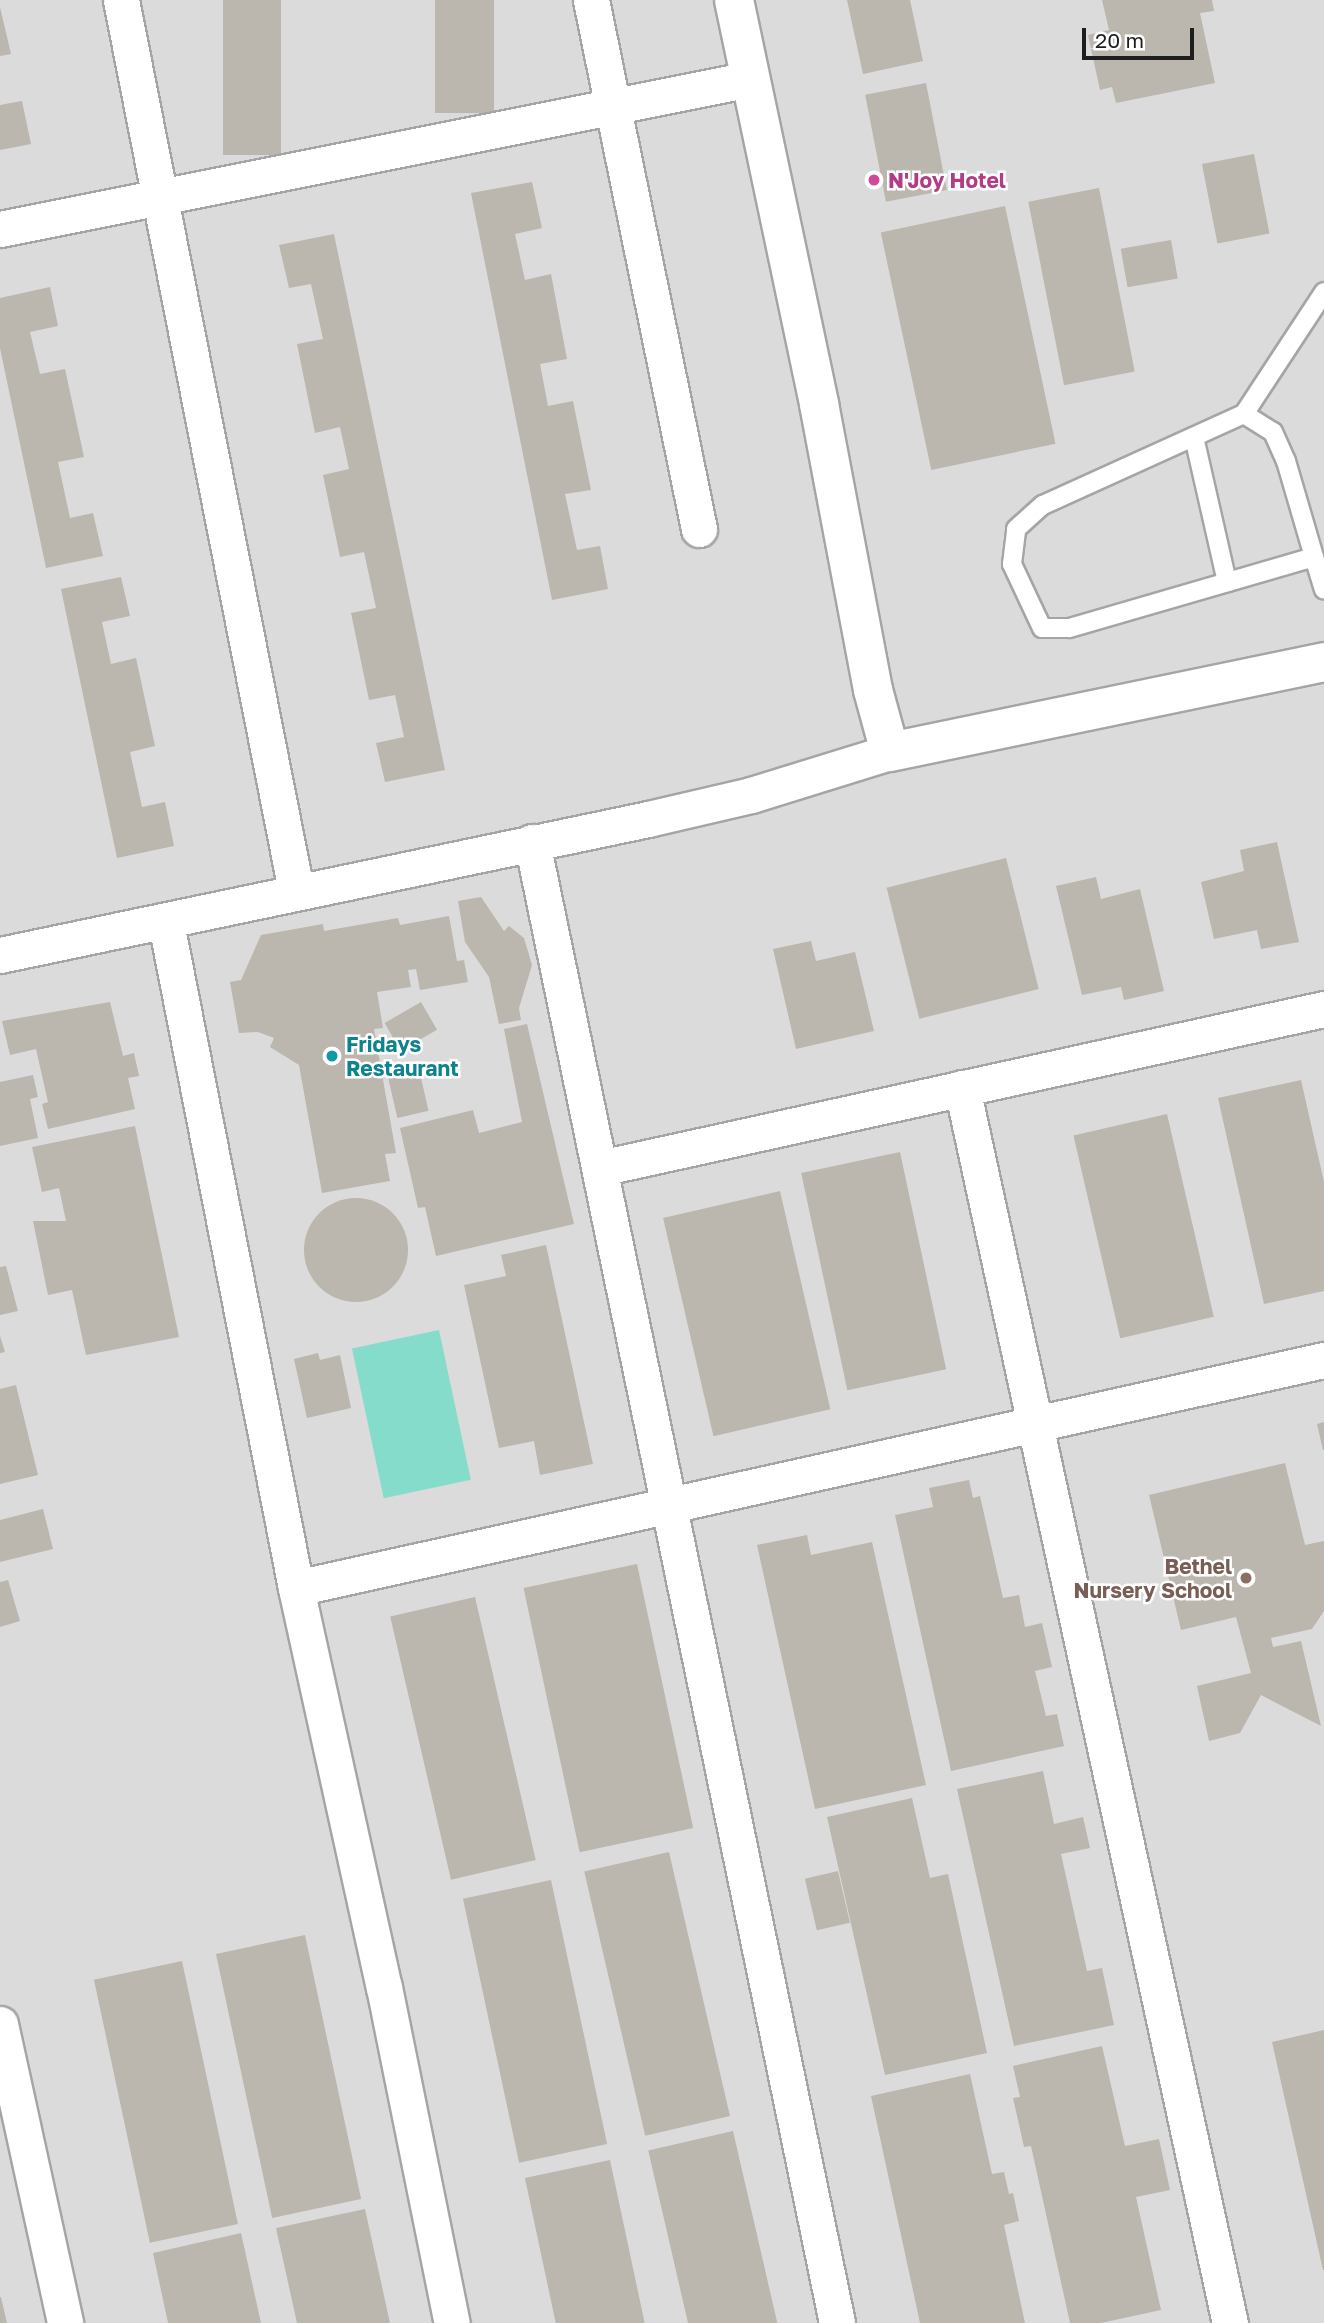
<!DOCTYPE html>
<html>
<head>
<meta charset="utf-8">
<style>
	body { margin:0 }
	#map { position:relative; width:1324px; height:2323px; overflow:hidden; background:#efede5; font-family:"Golos Text",sans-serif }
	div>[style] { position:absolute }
	.residential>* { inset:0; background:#dcdbdb; transform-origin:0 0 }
	.pitch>* { inset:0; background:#85dcca; transform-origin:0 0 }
	.building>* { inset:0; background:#bbb6ae; transform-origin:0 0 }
	.round { border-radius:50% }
	.roads { filter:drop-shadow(2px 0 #a5a5a5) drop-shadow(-2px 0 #a5a5a5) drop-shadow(0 2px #a5a5a5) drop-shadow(0 -2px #a5a5a5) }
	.service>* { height:18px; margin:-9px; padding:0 9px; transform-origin:9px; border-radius:9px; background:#fff }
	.minor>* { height:35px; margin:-17.5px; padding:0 17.5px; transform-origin:17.5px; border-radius:17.5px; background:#fff }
	.tertiary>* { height:38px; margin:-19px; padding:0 19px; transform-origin:19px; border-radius:19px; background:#fff }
	.dots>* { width:19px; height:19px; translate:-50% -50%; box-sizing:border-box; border:4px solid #fff; border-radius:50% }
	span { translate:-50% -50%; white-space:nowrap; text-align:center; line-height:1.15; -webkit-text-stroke:5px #fff; paint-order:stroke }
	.hotel-label { font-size:21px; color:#b23c85; font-weight:700 }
	.left { translate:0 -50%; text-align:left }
	.culture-label { font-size:21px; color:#0d838f; font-weight:700 }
	.education-label { font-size:21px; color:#785e54; font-weight:700 }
	.right { translate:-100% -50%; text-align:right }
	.scale { position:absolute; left:1082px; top:28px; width:112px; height:32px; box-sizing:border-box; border:4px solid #1e1e1e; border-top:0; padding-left:9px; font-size:21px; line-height:24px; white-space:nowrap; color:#1e1e1e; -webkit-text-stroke:5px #fff; paint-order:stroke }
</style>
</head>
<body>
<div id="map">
	<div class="residential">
		<i style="left:0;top:0;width:1324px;height:2323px"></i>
	</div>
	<div class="pitch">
		<i style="left:439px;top:1330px;width:153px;height:89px;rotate:78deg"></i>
	</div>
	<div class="building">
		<i style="left:223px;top:0;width:58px;height:155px"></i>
		<i style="left:435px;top:0;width:59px;height:113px"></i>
		<i style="clip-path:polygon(847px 0,910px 0,923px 61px,863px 74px)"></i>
		<i style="clip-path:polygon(1102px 0,1212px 0,1214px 11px,1200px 13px,1215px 83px,1116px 103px,1112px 87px,1100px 90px,1088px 35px,1109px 30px)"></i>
		<i style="clip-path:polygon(0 7px,11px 54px,0 56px)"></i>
		<i style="left:926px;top:83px;width:109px;height:62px;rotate:79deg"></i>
		<i style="clip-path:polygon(22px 101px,31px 144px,0 150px,0 105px)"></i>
		<i style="left:1254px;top:154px;width:81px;height:53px;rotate:79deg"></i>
		<i style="clip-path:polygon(532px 182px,542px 228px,515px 234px,525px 280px,551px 274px,567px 359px,540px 364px,548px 406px,573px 401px,591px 490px,565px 494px,577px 550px,600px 546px,608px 589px,552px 600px,471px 193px)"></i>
		<i style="left:1099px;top:188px;width:187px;height:72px;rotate:79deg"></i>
		<i style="left:1005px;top:206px;width:243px;height:127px;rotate:78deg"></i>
		<i style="clip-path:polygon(334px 234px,445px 770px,385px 782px,376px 743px,404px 737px,395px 695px,369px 700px,351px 613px,376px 608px,364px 552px,340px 557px,323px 475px,349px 469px,340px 427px,315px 433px,297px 344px,323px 339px,311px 284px,289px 288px,279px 245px)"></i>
		<i style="left:1171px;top:240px;width:39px;height:51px;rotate:80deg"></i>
		<i style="clip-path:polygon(50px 287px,58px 326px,30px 332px,40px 374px,65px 369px,84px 457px,58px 462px,70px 518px,93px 513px,103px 556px,46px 568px,0 348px,0 298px)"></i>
		<i style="clip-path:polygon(121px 577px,130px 616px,102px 622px,111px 664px,136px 658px,155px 746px,130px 752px,142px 807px,165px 802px,174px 846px,117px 858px,61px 589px)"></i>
		<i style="clip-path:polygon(1277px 842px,1299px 942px,1261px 949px,1257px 930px,1214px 939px,1201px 882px,1244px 871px,1240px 850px)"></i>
		<i style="left:1006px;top:858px;width:135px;height:123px;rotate:76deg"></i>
		<i style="clip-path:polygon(1096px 877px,1101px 899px,1140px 889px,1164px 991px,1124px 1000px,1121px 987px,1082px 995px,1056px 886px)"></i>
		<i style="clip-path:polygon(481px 897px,504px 931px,509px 926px,524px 938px,532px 965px,519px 1008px,521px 1020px,499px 1024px,489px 977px,465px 942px,458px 901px)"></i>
		<i style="clip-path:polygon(449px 916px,457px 961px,464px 960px,468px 982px,420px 990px,416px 969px,408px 970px,411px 987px,377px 992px,383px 1028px,374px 1029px,396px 1153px,385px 1154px,390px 1181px,322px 1193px,299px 1065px,270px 1047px,274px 1038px,258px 1032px,239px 1033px,230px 982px,241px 980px,261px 935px,323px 924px,324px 931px,398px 918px,400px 925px)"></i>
		<i style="clip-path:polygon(811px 941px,816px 961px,855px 952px,874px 1031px,796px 1049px,773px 949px)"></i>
		<i style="clip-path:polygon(110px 1002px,123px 1056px,134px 1053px,139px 1076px,128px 1078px,135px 1109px,48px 1129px,42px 1104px,48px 1102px,36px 1049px,10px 1055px,2px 1021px)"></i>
		<i style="left:421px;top:1002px;width:32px;height:42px;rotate:60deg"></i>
		<i style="clip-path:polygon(527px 1024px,574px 1224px,436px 1256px,425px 1207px,418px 1208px,400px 1128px,473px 1110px,479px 1133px,522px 1122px,504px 1029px)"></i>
		<i style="left:418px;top:1065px;width:47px;height:32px;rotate:77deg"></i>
		<i style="clip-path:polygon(33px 1075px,38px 1097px,30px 1099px,38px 1138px,0 1146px,0 1082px)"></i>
		<i style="clip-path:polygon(1301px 1080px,1324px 1182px,1324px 1291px,1264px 1304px,1218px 1098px)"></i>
		<i style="left:1167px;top:1114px;width:208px;height:96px;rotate:77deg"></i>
		<i style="clip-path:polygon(135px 1126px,179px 1337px,86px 1355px,72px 1290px,48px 1295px,33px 1221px,66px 1221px,59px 1188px,42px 1192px,32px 1147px)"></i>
		<i style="left:900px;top:1152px;width:222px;height:101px;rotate:78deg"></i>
		<i style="left:780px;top:1191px;width:224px;height:120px;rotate:77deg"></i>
		<i class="round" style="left:304px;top:1198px;width:104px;height:104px"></i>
		<i style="clip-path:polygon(546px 1245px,593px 1464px,540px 1475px,534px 1441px,499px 1448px,464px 1285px,506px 1276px,501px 1255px)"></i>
		<i style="clip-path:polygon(6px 1266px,18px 1311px,0 1315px,0 1267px)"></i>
		<i style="clip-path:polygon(0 1336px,5px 1352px,0 1353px)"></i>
		<i style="clip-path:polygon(318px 1353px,320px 1360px,340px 1355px,351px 1408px,307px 1418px,294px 1359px)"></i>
		<i style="clip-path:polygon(16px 1385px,38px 1475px,0 1484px,0 1389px)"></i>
		<i style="clip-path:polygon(1324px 1422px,1324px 1450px,1323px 1450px,1317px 1424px)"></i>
		<i style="clip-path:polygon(1285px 1463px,1305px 1545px,1324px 1541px,1324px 1611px,1312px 1629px,1271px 1638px,1273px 1647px,1301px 1641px,1321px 1726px,1261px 1695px,1240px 1733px,1209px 1741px,1197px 1686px,1251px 1673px,1236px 1617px,1181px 1630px,1149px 1495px)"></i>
		<i style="clip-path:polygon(969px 1480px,973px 1498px,980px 1496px,1003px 1598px,1019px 1595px,1025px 1627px,1042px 1623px,1052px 1667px,1035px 1671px,1046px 1716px,1057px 1714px,1064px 1746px,951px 1771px,895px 1515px,933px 1507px,929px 1488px)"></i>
		<i style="clip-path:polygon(43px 1509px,53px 1549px,0 1562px,0 1520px)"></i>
		<i style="clip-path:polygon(807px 1535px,811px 1555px,872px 1542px,926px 1785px,815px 1809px,757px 1545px)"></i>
		<i style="left:637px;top:1564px;width:270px;height:116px;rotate:78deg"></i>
		<i style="clip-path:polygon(8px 1580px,20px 1621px,0 1627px,0 1582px)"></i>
		<i style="left:475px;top:1597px;width:270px;height:87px;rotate:77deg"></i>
		<i style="clip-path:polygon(1043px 1771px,1054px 1824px,1083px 1817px,1090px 1848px,1061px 1854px,1087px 1971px,1102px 1968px,1114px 2025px,1014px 2046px,957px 1789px)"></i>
		<i style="clip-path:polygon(912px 1798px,930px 1878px,948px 1874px,987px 2053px,885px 2075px,827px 1817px)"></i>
		<i style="left:669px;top:1852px;width:271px;height:87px;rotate:77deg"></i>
		<i style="left:838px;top:1871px;width:53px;height:34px;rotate:77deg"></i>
		<i style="left:551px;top:1880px;width:270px;height:90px;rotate:78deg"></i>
		<i style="left:305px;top:1935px;width:270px;height:91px;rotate:78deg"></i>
		<i style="left:182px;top:1961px;width:269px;height:90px;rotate:78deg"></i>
		<i style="clip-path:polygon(1324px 2030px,1324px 2270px,1323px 2270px,1272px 2042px)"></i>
		<i style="clip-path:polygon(1102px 2046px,1125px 2146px,1159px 2139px,1170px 2190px,1136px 2197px,1161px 2310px,1101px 2323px,1070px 2323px,1031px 2146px,1024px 2147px,1013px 2098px,1020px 2097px,1013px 2066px)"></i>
		<i style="clip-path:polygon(970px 2074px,992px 2174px,1004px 2172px,1009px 2194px,1013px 2193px,1019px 2221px,1004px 2225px,1025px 2323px,920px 2323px,871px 2096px)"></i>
		<i style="left:733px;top:2131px;width:197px;height:87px;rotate:77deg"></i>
		<i style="left:610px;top:2160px;width:167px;height:87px;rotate:78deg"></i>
		<i style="clip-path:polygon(365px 2209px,390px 2323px,297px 2323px,276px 2228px)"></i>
		<i style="clip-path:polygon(241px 2233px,261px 2323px,168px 2323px,153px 2253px)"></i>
		<i style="clip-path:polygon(0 2297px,1px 2297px,7px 2323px,0 2323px)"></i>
	</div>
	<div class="roads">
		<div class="service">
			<i style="left:1244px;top:414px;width:146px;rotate:-56.7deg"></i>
			<i style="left:1194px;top:437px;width:149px;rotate:77.2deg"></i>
			<i style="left:1314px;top:557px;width:255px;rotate:163.8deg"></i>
			<i style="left:1069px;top:628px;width:27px;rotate:180deg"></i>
			<i style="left:1042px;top:628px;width:71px;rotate:-115.1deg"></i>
			<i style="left:1012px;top:564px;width:35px;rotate:-83deg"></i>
			<i style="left:1016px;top:529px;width:36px;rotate:-42deg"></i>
			<i style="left:1043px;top:505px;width:221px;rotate:-24.4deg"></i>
			<i style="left:1244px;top:414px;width:34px;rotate:32deg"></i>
			<i style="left:1273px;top:432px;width:32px;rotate:66deg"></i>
			<i style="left:1286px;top:461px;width:100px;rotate:73.7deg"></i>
			<i style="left:1314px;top:557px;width:34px;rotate:73deg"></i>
		</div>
		<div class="minor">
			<i style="left:121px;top:0;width:907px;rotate:78.88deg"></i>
			<i style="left:591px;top:0;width:540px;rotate:78.46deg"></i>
			<i style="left:0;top:229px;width:765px;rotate:-11.31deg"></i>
			<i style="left:532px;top:842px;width:1512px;rotate:78.36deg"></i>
			<i style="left:166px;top:923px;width:678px;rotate:78.94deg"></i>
			<i style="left:296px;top:1588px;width:409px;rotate:77.6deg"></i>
			<i style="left:384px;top:1987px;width:343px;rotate:78.6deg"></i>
			<i style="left:0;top:955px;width:662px;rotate:-11.85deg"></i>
			<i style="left:648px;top:819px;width:106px;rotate:-13.1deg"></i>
			<i style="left:751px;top:795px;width:145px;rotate:-17.2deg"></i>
			<i style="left:962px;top:1088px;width:1264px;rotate:77.76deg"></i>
			<i style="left:600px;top:1168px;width:741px;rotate:-12.39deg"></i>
			<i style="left:296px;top:1588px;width:1053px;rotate:-12.51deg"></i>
			<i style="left:0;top:2024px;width:306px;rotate:77.7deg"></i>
		</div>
		<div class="tertiary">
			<i style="left:734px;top:0;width:413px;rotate:78.1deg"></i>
			<i style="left:819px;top:404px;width:291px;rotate:79.3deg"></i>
			<i style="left:873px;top:690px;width:64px;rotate:74.7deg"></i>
			<i style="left:890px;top:752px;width:443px;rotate:-11.7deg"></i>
		</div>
	</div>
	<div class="dots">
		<i style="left:874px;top:180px;background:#d1479c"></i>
		<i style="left:332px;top:1056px;background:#0f9aa8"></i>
		<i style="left:1246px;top:1578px;background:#8d6e63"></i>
	</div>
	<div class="hotel-label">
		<span class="left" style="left:888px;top:180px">N'Joy Hotel</span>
	</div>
	<div class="culture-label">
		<span class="left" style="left:346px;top:1056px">Fridays<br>Restaurant</span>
	</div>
	<div class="education-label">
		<span class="right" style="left:1232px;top:1578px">Bethel<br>Nursery School</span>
	</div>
	<div class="scale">20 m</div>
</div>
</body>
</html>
